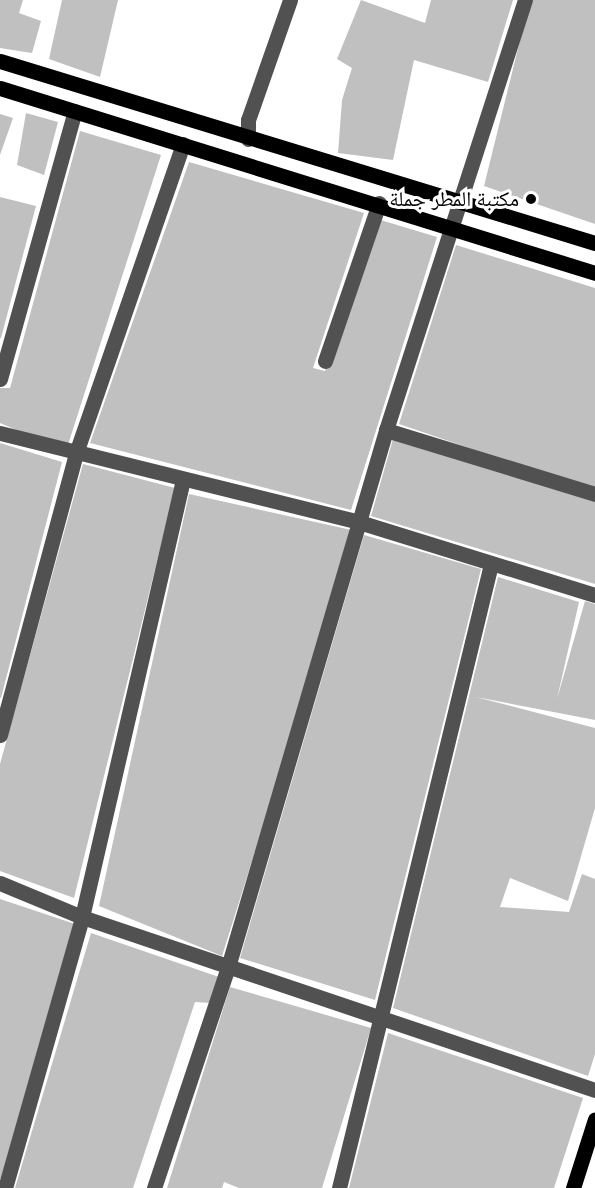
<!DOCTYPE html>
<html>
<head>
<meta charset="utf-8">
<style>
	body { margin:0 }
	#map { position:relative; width:595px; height:1188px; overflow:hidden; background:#fff; font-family:"Space Grotesk","Noto Naskh Arabic",sans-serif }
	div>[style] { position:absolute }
	.building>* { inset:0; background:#c0c0c0 }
	.minor>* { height:15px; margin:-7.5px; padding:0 7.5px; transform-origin:7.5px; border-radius:7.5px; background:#515151 }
	.major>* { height:15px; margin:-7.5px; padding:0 7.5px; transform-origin:7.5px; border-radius:7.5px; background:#000 }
	.dots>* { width:16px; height:16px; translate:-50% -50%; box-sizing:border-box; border:3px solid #fff; border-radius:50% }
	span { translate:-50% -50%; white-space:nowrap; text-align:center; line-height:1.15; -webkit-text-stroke:6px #fff; paint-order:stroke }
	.poi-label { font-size:21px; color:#000 }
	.right { translate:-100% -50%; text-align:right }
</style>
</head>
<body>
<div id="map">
	<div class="building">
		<i style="clip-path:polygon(0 0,23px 0,19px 13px,41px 21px,32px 53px,0 48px)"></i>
		<i style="clip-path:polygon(62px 0,118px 0,100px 77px,49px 59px)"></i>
		<i style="clip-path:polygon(361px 0,425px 23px,431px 0,513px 0,488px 82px,414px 60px,393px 160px,338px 153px,342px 100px,352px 68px,337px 59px)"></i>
		<i style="clip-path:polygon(530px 0,595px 0,595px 224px,484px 186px)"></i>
		<i style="clip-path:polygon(26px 113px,58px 122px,44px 175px,17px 165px)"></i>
		<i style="clip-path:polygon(0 114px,13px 118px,0 155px)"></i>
		<i style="clip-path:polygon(80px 131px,161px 155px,66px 451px,0 423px,0 388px,10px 388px)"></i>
		<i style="clip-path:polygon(189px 162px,364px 213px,313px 368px,325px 371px,374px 218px,437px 237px,351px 510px,90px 443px)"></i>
		<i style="clip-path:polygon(0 197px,36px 206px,1px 338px,0 338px)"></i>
		<i style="clip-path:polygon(456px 245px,595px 288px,595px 491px,399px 424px)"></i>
		<i style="clip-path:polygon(395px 432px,595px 499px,595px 584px,371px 516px)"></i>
		<i style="clip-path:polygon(0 443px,62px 462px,1px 698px,0 698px)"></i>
		<i style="clip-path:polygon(83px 464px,175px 488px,74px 898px,0 871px,0 764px)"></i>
		<i style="clip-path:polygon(189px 494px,356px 531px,222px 956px,99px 906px)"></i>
		<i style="clip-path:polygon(364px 535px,481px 569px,375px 1000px,240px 958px)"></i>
		<i style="clip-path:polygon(498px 577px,579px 602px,557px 699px,585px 601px,595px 604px,595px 720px,476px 697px,595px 728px,595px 808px,568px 901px,510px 878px,500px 907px,569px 912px,582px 874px,595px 879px,595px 1054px,588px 1076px,393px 1008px)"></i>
		<i style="clip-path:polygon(0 899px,75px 924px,1px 1178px,0 1178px)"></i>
		<i style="clip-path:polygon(91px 933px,219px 977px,211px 1003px,195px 1002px,133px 1188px,15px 1188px)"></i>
		<i style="clip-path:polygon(230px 987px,371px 1028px,322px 1188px,239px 1188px,224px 1182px,222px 1188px,167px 1188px)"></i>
		<i style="clip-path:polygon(388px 1033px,583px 1098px,554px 1188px,349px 1188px)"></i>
	</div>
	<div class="minor">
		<i style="left:248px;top:139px;width:19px;rotate:-90deg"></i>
		<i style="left:248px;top:120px;width:127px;rotate:-70.7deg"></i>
		<i style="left:325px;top:361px;width:167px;rotate:-71.1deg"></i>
		<i style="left:0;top:379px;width:278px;rotate:-74.4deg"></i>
		<i style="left:386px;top:430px;width:219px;rotate:17deg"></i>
		<i style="left:0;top:433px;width:370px;rotate:13.9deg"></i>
		<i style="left:359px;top:522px;width:247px;rotate:17.2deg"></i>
		<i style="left:0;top:735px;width:292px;rotate:-74.9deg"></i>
		<i style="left:76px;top:453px;width:327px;rotate:-70.9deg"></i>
		<i style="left:0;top:883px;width:89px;rotate:22.5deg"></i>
		<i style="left:82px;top:917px;width:541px;rotate:18.64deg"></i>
		<i style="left:5px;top:1188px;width:282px;rotate:-74.1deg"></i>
		<i style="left:82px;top:917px;width:448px;rotate:-77deg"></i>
		<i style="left:154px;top:1188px;width:233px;rotate:-71.5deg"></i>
		<i style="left:228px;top:967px;width:560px;rotate:-73.6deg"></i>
		<i style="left:386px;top:430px;width:452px;rotate:-72.1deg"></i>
		<i style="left:339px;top:1188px;width:642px;rotate:-76.31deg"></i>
	</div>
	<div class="major">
		<i style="left:0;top:61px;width:622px;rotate:17.01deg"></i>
		<i style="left:0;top:88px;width:623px;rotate:17.27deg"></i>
		<i style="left:573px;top:1188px;width:72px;rotate:-72.3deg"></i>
	</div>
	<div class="dots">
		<i style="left:531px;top:199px;background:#000"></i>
	</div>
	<div class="poi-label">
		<span class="right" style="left:519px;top:199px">مكتبة المطر جملة</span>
	</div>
</div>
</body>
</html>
